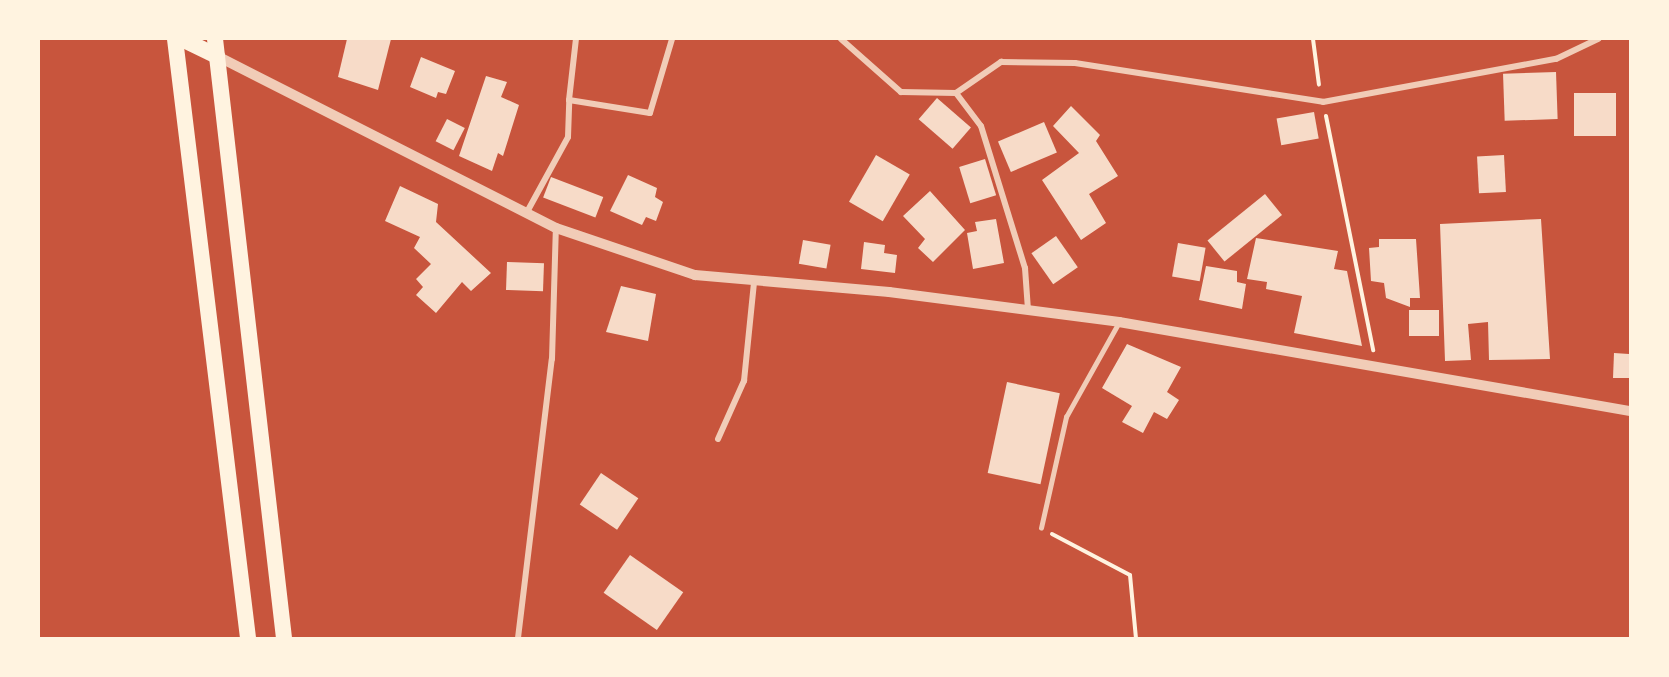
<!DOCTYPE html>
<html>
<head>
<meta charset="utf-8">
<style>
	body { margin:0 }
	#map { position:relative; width:1669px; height:677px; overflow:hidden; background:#c8553d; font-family:Manrope,sans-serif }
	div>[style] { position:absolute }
	.building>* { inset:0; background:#f7dbc8; transform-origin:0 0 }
	.path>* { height:4px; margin:-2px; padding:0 2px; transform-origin:2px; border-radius:2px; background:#fff3e0 }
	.service>* { height:4.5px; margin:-2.25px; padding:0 2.25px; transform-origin:2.25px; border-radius:2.25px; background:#f1ccb7 }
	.minor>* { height:6px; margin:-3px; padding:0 3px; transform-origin:3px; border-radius:3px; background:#f1ccb7 }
	.tertiary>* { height:10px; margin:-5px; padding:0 5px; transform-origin:5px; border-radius:5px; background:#f1ccb7 }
	.trunk>* { height:16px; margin:-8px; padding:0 8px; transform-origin:8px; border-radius:8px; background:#fff3e0 }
	span { translate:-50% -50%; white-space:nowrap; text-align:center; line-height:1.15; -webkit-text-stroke:6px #fff3e0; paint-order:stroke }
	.frame { position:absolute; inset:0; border:40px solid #fff3e0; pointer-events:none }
</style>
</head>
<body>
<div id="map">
	<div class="building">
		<i style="clip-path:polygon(347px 39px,391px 39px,378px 90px,338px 77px)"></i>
		<i style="clip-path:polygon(421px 57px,455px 71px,446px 94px,438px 92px,436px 98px,410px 87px)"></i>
		<i style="left:1556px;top:72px;width:47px;height:53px;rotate:88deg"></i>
		<i style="clip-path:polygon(486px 76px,507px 82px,501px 97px,519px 105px,503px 156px,498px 153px,492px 171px,459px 156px)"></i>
		<i style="left:1574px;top:93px;width:42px;height:43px"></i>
		<i style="left:937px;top:98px;width:45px;height:28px;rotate:41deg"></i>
		<i style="clip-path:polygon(1071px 106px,1100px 135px,1096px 141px,1118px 176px,1089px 194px,1106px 223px,1081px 240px,1042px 180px,1079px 153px,1053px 126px)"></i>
		<i style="left:1314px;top:112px;width:27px;height:38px;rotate:80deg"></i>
		<i style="left:447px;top:119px;width:20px;height:25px;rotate:27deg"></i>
		<i style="left:1044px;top:122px;width:33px;height:50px;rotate:67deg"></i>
		<i style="left:876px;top:155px;width:39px;height:54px;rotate:30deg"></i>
		<i style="left:1504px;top:155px;width:37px;height:27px;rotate:87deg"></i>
		<i style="left:985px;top:159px;width:38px;height:27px;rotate:73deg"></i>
		<i style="clip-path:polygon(628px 175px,657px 188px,655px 197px,663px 202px,656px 221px,646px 217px,642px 225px,610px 211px)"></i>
		<i style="left:551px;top:177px;width:56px;height:22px;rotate:21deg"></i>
		<i style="clip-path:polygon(400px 186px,438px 204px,436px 222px,491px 273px,471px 291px,462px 282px,436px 313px,416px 295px,423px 287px,416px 279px,431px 264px,414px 248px,420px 237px,385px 221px)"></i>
		<i style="clip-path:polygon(930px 191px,965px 230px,933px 262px,918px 248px,925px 239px,903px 216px)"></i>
		<i style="left:1265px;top:194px;width:27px;height:74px;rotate:51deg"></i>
		<i style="clip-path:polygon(996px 219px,1004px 263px,973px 269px,967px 233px,977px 231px,975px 222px)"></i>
		<i style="clip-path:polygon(1541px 219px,1550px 359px,1489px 360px,1488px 322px,1468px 324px,1471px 360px,1445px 361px,1440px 224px)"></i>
		<i style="left:1056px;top:236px;width:38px;height:30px;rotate:55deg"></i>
		<i style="clip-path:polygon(1256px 238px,1338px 251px,1334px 269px,1347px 271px,1362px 346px,1294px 333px,1302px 296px,1266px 289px,1267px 282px,1247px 279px)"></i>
		<i style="clip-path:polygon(1379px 239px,1416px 239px,1420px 298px,1410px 298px,1410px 307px,1386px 298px,1384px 283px,1371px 281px,1369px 248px,1379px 247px)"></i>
		<i style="left:803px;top:240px;width:28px;height:24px;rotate:10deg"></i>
		<i style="clip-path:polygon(864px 242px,885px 245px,884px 253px,897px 255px,895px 273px,861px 269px)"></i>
		<i style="left:1178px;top:243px;width:28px;height:34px;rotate:10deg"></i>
		<i style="left:507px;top:262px;width:37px;height:28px;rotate:2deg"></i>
		<i style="clip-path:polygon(1206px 266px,1237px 271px,1237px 282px,1246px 284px,1242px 309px,1199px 300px)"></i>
		<i style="clip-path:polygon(621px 286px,656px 294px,648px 341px,606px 332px)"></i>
		<i style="left:1439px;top:310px;width:26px;height:30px;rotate:90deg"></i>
		<i style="clip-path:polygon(1127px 344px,1181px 367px,1167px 392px,1179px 400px,1167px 419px,1154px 412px,1143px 433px,1122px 422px,1132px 406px,1102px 388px)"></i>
		<i style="clip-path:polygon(1614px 353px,1629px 354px,1630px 378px,1613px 378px)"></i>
		<i style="left:1007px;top:382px;width:54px;height:93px;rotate:12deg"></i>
		<i style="left:601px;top:473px;width:45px;height:38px;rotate:34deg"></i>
		<i style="left:630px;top:555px;width:65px;height:46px;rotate:35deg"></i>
	</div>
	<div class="path">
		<i style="left:1313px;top:39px;width:46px;rotate:82.6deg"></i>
		<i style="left:1326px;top:116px;width:239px;rotate:78.6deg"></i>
		<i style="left:1052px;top:534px;width:88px;rotate:27.7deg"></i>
		<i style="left:1130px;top:575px;width:63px;rotate:84.6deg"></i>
	</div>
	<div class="service">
		<i style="left:1041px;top:528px;width:114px;rotate:-77.3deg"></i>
		<i style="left:1066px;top:417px;width:109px;rotate:-60.8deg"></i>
	</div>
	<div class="minor">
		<i style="left:841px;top:39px;width:80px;rotate:41.5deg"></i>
		<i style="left:901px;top:92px;width:55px;rotate:1deg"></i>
		<i style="left:956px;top:93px;width:41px;rotate:52.9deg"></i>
		<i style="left:981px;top:126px;width:149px;rotate:72.8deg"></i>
		<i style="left:1025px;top:268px;width:42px;rotate:85.9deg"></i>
		<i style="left:956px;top:93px;width:55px;rotate:-34.6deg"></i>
		<i style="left:1001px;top:62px;width:74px;rotate:0.8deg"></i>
		<i style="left:1075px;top:63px;width:251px;rotate:8.9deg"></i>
		<i style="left:1323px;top:102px;width:237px;rotate:-10.5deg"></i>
		<i style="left:1556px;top:59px;width:47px;rotate:-25.5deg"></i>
		<i style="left:569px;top:100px;width:61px;rotate:-83.5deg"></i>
		<i style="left:527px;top:212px;width:85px;rotate:-61.3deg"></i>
		<i style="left:568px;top:137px;width:37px;rotate:-88deg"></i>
		<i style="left:569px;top:100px;width:82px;rotate:9.1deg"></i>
		<i style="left:650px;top:113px;width:77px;rotate:-73.4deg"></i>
		<i style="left:718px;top:439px;width:64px;rotate:-65.9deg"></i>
		<i style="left:744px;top:381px;width:100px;rotate:-84.2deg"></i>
		<i style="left:518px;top:638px;width:281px;rotate:-83.1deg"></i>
		<i style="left:552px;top:359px;width:131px;rotate:-88.3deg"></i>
	</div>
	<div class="tertiary">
		<i style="left:217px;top:56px;width:380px;rotate:26.9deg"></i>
		<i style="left:556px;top:228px;width:147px;rotate:18.7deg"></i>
		<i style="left:695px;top:275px;width:195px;rotate:5deg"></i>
		<i style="left:889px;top:292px;width:232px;rotate:7.4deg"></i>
		<i style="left:1119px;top:322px;width:519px;rotate:9.88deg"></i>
	</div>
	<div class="trunk">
		<i style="left:175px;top:39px;width:603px;rotate:83.05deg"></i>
		<i style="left:182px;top:39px;width:39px;rotate:26deg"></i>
		<i style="left:215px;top:39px;width:603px;rotate:83.43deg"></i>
	</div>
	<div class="frame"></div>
</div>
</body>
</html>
